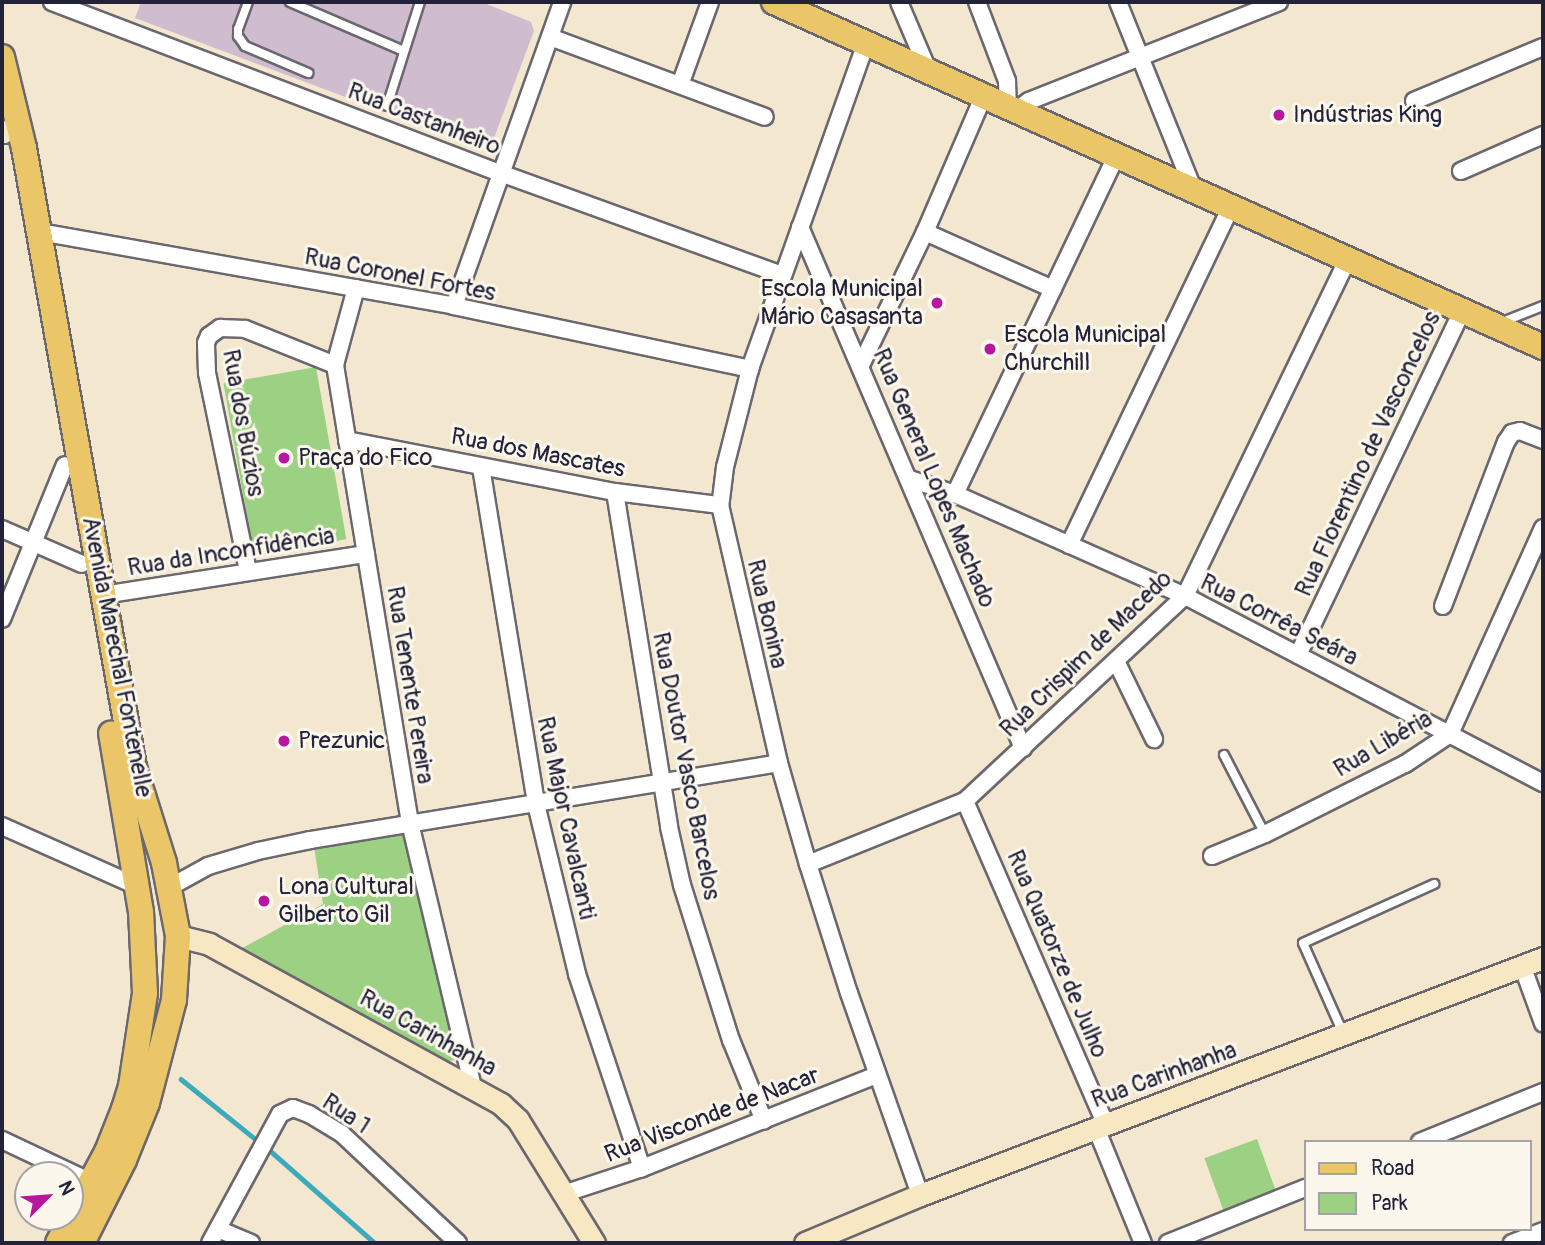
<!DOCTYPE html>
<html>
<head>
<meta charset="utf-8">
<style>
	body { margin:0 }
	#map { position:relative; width:1545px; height:1245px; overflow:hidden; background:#f3e8cf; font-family:Pangolin,sans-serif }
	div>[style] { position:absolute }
	.industrial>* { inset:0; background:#cfbdcf }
	.green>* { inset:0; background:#9cd183; transform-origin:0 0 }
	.stream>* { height:4.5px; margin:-2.25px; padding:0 2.25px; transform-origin:2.25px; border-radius:2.25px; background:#3caabb }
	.roads { filter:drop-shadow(2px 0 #6b676f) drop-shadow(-2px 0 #6b676f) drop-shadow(0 2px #6b676f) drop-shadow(0 -2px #6b676f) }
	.lane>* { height:8px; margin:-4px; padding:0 4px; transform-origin:4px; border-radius:4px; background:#fff }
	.street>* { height:16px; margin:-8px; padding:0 8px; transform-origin:8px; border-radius:8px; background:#fff }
	.secondary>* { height:21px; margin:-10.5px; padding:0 10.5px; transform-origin:10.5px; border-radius:10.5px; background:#f7e8c3 }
	.primary>* { height:24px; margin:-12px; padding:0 12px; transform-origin:12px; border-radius:12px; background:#ebc669 }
	.dots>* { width:19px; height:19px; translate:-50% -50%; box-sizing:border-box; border:4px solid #fbf7ec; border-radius:50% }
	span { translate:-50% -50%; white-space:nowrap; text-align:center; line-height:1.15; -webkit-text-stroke:6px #fbf7ec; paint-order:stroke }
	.poi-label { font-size:24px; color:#22223b }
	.left { translate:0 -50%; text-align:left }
	.right { translate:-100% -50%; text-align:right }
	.street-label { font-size:24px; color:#22223b }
	.frame { position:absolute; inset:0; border:4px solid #22223b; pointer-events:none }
	.legend { position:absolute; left:1304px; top:1140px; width:228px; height:91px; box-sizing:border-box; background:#fbf7ec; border:2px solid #a4a2a5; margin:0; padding:9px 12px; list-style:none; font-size:21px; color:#22223b }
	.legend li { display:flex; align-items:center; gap:14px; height:35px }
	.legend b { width:35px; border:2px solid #a4a2a5 }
	.north { position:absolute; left:14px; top:1161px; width:70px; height:70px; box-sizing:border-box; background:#fbf7ec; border:2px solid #a4a2a5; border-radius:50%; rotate:65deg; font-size:19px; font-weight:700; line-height:28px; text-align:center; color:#22223b }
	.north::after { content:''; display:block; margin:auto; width:24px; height:32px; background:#b5179e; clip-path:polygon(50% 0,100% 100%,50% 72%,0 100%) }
</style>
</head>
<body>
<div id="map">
	<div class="industrial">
		<i style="clip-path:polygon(141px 2px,482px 2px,531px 22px,534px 31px,494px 138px,481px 148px,135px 18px)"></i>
	</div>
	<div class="green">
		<i style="left:316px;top:367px;width:175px;height:94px;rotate:80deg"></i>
		<i style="clip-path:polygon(401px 828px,462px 1048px,454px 1060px,441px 1064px,235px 952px,323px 904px,314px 847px)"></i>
		<i style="left:1257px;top:1139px;width:63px;height:56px;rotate:70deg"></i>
	</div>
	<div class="stream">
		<i style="left:181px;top:1079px;width:100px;rotate:38.9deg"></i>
		<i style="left:266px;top:1147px;width:145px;rotate:41.4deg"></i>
	</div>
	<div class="roads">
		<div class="lane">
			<i style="left:248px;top:2px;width:29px;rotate:110deg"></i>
			<i style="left:238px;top:29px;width:7px;rotate:90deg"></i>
			<i style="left:238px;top:36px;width:12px;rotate:55deg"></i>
			<i style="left:245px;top:46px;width:69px;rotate:23.2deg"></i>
			<i style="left:290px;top:2px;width:124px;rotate:23.3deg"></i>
			<i style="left:387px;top:106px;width:109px;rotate:-72.4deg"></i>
			<i style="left:1500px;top:323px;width:46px;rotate:-21.6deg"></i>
			<i style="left:1224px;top:755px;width:89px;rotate:62.6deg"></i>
			<i style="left:1343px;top:1033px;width:98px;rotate:-114deg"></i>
			<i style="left:1303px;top:943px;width:144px;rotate:-24.2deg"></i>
		</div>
		<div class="street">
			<i style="left:52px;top:2px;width:483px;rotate:20.9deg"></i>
			<i style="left:503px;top:174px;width:297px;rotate:19.9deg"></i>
			<i style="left:899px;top:2px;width:74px;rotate:66.9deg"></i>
			<i style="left:977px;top:2px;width:85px;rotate:69.2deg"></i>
			<i style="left:1007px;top:81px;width:25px;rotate:88deg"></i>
			<i style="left:1118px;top:2px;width:201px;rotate:68.1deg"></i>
			<i style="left:550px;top:37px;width:229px;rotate:20.4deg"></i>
			<i style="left:866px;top:43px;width:346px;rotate:109.6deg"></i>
			<i style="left:750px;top:369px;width:101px;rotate:104.3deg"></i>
			<i style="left:725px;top:467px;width:38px;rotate:97deg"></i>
			<i style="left:720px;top:505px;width:265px;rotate:77.1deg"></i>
			<i style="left:779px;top:763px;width:105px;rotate:74deg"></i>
			<i style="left:808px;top:864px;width:135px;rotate:72.4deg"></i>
			<i style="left:849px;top:993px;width:214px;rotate:70.6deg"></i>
			<i style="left:680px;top:85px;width:88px;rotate:-70.1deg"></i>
			<i style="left:1414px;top:101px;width:140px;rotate:-22.7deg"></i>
			<i style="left:1017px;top:110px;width:15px;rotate:-37deg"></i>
			<i style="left:1029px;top:101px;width:269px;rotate:-21.6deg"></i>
			<i style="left:1461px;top:171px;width:90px;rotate:-23.7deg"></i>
			<i style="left:800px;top:227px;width:567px;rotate:66.83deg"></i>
			<i style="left:40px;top:232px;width:421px;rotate:10.1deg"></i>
			<i style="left:454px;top:306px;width:303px;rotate:12deg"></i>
			<i style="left:925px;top:232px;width:140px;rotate:24deg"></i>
			<i style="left:356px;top:288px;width:80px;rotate:105.3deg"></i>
			<i style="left:335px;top:365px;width:464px;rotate:80.7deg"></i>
			<i style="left:410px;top:823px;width:271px;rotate:76.6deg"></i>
			<i style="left:454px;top:306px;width:323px;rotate:-70.4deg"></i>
			<i style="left:861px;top:365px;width:148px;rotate:-64.3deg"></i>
			<i style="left:925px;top:232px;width:149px;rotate:-66.7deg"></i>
			<i style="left:347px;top:440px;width:273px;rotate:11deg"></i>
			<i style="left:615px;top:492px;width:106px;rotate:7.1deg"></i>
			<i style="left:481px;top:467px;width:341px;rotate:80.7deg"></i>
			<i style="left:536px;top:804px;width:175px;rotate:76.4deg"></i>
			<i style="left:577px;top:974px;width:205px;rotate:71.5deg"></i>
			<i style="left:910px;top:479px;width:47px;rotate:18.4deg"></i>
			<i style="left:955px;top:494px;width:252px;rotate:23.9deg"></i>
			<i style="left:1185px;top:596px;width:404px;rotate:27.6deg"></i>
			<i style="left:615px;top:492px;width:339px;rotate:80.8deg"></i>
			<i style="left:669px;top:827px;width:59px;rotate:77.4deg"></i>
			<i style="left:682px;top:885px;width:163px;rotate:72.5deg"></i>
			<i style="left:731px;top:1040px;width:87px;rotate:67.8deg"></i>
			<i style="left:955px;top:494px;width:376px;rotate:-64.5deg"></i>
			<i style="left:2px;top:529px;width:87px;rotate:23.6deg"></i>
			<i style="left:1069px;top:545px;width:375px;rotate:-64.4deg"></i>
			<i style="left:248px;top:571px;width:202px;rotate:-101.7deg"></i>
			<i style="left:207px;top:373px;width:30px;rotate:-92deg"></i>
			<i style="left:206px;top:343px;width:8px;rotate:-67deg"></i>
			<i style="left:209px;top:336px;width:14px;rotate:-36deg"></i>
			<i style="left:220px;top:328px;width:25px;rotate:2deg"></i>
			<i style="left:245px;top:329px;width:97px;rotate:21.8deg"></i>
			<i style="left:103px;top:595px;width:266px;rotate:-8.9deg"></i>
			<i style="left:1443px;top:606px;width:176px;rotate:-69deg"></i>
			<i style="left:1506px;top:442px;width:11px;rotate:-56deg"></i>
			<i style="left:1512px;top:433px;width:8px;rotate:-14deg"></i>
			<i style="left:1520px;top:431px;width:25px;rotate:21deg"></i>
			<i style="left:2px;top:619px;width:166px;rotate:-67.8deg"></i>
			<i style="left:1298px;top:655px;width:381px;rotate:-64.5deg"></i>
			<i style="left:1116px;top:661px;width:87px;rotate:64deg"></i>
			<i style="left:965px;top:801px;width:353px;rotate:66.5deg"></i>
			<i style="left:2px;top:826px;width:148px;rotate:24deg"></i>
			<i style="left:1212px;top:856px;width:57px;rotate:-22.5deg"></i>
			<i style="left:1265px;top:834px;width:157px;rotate:-26.6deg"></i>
			<i style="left:1405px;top:764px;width:54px;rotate:-33.7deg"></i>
			<i style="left:1450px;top:734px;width:226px;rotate:-65.7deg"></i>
			<i style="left:808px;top:864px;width:169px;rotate:-21.9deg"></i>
			<i style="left:965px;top:801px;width:301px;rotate:-43deg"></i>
			<i style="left:1185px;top:596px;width:374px;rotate:-64.2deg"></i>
			<i style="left:170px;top:887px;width:43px;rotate:-28.9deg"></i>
			<i style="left:208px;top:866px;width:52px;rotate:-16.7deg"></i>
			<i style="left:258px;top:851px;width:53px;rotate:-11.9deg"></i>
			<i style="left:310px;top:840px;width:475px;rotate:-9.3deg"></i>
			<i style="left:1523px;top:968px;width:59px;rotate:70deg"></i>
			<i style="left:1096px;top:1128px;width:124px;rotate:67.8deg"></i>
			<i style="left:2px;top:1140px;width:98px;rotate:25.3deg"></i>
			<i style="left:1420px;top:1142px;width:133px;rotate:-22.1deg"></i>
			<i style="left:563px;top:1194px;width:83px;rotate:-18.2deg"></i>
			<i style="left:642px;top:1168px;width:253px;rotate:-21.6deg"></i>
			<i style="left:218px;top:1229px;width:36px;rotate:23deg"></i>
			<i style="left:210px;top:1243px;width:147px;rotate:-61.5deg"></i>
			<i style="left:280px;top:1114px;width:14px;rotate:-25deg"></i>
			<i style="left:293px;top:1108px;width:17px;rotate:21deg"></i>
			<i style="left:309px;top:1114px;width:39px;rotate:31deg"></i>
			<i style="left:342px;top:1134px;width:159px;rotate:43.2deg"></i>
			<i style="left:1168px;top:1243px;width:148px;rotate:-21.9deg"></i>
			<i style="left:1512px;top:1243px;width:33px;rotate:-21deg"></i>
		</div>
		<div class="secondary">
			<i style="left:2px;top:131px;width:2px;rotate:27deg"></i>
			<i style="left:178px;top:936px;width:32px;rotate:14deg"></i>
			<i style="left:209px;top:944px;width:333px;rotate:28.7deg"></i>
			<i style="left:501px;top:1104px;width:23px;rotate:43deg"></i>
			<i style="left:518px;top:1120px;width:145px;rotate:58.3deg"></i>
			<i style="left:805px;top:1243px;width:125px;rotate:-22.7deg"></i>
			<i style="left:920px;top:1195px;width:667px;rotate:-20.83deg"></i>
		</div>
		<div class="primary">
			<i style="left:774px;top:2px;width:843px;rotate:24.16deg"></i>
			<i style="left:2px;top:57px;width:94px;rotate:76.4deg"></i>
			<i style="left:24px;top:148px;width:629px;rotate:79.92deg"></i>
			<i style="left:134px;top:767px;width:101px;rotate:72.6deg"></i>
			<i style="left:164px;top:863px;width:74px;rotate:79.1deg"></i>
			<i style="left:178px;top:936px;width:64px;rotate:93.6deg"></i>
			<i style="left:174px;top:1000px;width:106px;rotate:104.7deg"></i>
			<i style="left:147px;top:1103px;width:61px;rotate:112deg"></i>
			<i style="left:124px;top:1160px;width:93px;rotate:116.8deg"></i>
			<i style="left:58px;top:1243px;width:103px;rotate:-61.7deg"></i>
			<i style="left:107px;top:1152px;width:46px;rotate:-68.4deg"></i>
			<i style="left:124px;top:1109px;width:24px;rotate:-73deg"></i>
			<i style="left:131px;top:1086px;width:94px;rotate:-81.4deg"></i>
			<i style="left:145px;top:993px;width:81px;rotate:-92.8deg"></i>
			<i style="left:141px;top:912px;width:181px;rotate:-99.5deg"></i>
		</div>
	</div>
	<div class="dots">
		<i style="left:1279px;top:115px;background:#b5179e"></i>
		<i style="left:937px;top:303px;background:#b5179e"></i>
		<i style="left:990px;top:349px;background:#b5179e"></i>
		<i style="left:284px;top:458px;background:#b5179e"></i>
		<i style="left:284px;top:741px;background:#b5179e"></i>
		<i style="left:264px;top:901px;background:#b5179e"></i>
	</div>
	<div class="poi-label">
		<span class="left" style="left:1293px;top:115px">Indústrias King</span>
		<span class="right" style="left:923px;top:303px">Escola Municipal<br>Mário Casasanta</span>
		<span class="left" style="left:1004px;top:349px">Escola Municipal<br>Churchill</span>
		<span class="left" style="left:298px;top:458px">Praça do Fico</span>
		<span class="left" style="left:298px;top:741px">Prezunic</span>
		<span class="left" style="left:278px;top:901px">Lona Cultural<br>Gilberto Gil</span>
	</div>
	<div class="street-label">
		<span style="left:424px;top:119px;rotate:21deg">Rua Castanheiro</span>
		<span style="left:400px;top:275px;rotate:11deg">Rua Coronel Fortes</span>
		<span style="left:243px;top:423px;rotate:80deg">Rua dos Búzios</span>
		<span style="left:538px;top:453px;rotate:11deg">Rua dos Mascates</span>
		<span style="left:1368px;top:454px;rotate:-65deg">Rua Florentino de Vasconcelos</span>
		<span style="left:934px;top:478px;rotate:67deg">Rua General Lopes Machado</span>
		<span style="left:231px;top:552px;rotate:-9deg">Rua da Inconfidência</span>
		<span style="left:767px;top:614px;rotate:77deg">Rua Bonina</span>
		<span style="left:1279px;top:620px;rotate:27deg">Rua Corrêa Seára</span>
		<span style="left:1086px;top:654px;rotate:-44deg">Rua Crispim de Macedo</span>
		<span style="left:117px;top:657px;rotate:79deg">Avenida Marechal Fontenelle</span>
		<span style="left:410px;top:685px;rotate:81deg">Rua Tenente Pereira</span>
		<span style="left:1383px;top:744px;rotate:-30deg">Rua Libéria</span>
		<span style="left:686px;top:766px;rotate:79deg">Rua Doutor Vasco Barcelos</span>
		<span style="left:566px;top:818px;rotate:78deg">Rua Major Cavalcanti</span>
		<span style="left:1057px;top:954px;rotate:67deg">Rua Quatorze de Julho</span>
		<span style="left:428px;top:1033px;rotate:29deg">Rua Carinhanha</span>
		<span style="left:1164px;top:1075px;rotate:-20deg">Rua Carinhanha</span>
		<span style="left:346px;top:1114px;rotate:34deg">Rua 1</span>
		<span style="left:712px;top:1115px;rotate:-21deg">Rua Visconde de Nacar</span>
	</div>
	<div class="frame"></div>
	<ul class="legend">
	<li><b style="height:9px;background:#ebc669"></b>Road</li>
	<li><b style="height:19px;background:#9cd183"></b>Park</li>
	</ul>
	<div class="north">N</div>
</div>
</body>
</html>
